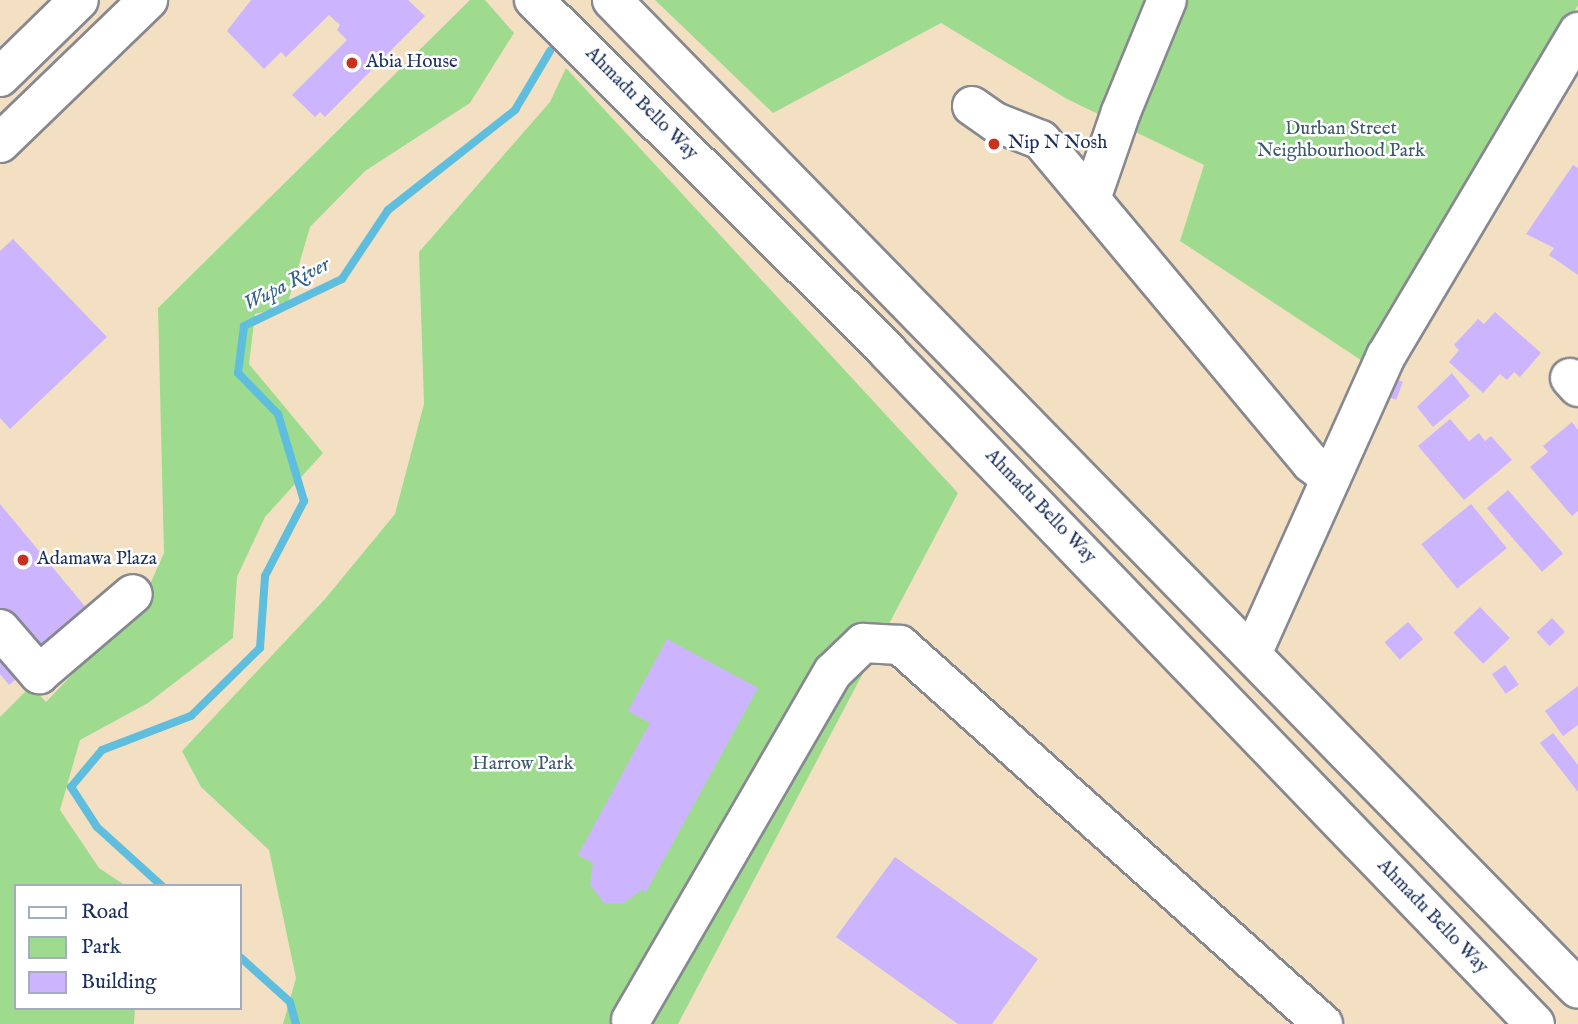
<!DOCTYPE html>
<html>
<head>
<meta charset="utf-8">
<style>
	body { margin:0 }
	#map { position:relative; width:1578px; height:1024px; overflow:hidden; background:#f3e0c3; font-family:"IM FELL English",serif }
	div>[style] { position:absolute }
	.green>* { inset:0; background:#9edb8f }
	.stream>* { height:8px; margin:-4px; padding:0 4px; transform-origin:4px; border-radius:4px; background:#5fbede }
	.building>* { inset:0; background:#ccb5fe; transform-origin:0 0 }
	.roads { filter:drop-shadow(2px 0 #878890) drop-shadow(-2px 0 #878890) drop-shadow(0 2px #878890) drop-shadow(0 -2px #878890) }
	.minor>* { height:38px; margin:-19px; padding:0 19px; transform-origin:19px; border-radius:19px; background:#fff }
	.major>* { height:38px; margin:-19px; padding:0 19px; transform-origin:19px; border-radius:19px; background:#fff }
	.dots>* { width:19px; height:19px; translate:-50% -50%; box-sizing:border-box; border:4px solid #fff; border-radius:50% }
	span { translate:-50% -50%; white-space:nowrap; text-align:center; line-height:1.15; -webkit-text-stroke:5px #fff; paint-order:stroke }
	.poi-label { font-size:19px; color:#1b2f5e }
	.left { translate:0 -50%; text-align:left }
	.street-label { font-size:19px; color:#1b2f5e }
	.park-label { font-size:19px; color:#3c5a6a }
	.water-label { font-size:21px; color:#33618b; font-style:italic }
	.legend { position:absolute; left:14px; top:884px; width:228px; height:126px; box-sizing:border-box; background:#fff; border:2px solid #a4acbf; margin:0; padding:9px 12px; list-style:none; font-size:21px; color:#1b2f5e }
	.legend li { display:flex; align-items:center; gap:14px; height:35px }
	.legend b { width:35px; border:2px solid #a4acbf }
</style>
</head>
<body>
<div id="map">
	<div class="green">
		<i style="clip-path:polygon(470px 0,485px 0,514px 33px,470px 103px,365px 171px,310px 227px,287px 306px,255px 314px,249px 364px,323px 453px,265px 517px,237px 577px,233px 638px,148px 703px,80px 740px,60px 810px,99px 868px,126px 886px,16px 886px,16px 1008px,135px 1008px,134px 1024px,0 1024px,0 717px,31px 686px,46px 702px,143px 600px,164px 553px,158px 308px)"></i>
		<i style="clip-path:polygon(655px 0,1578px 0,1578px 5px,1370px 366px,1180px 241px,1204px 165px,1067px 99px,941px 23px,773px 113px)"></i>
		<i style="clip-path:polygon(566px 68px,958px 493px,678px 1024px,283px 1024px,296px 978px,269px 850px,201px 787px,182px 751px,325px 599px,395px 514px,424px 404px,419px 252px,550px 102px)"></i>
	</div>
	<div class="stream">
		<i style="left:162px;top:886px;width:88px;rotate:-137.8deg"></i>
		<i style="left:97px;top:827px;width:48px;rotate:-123deg"></i>
		<i style="left:71px;top:787px;width:48px;rotate:-50deg"></i>
		<i style="left:102px;top:750px;width:95px;rotate:-20.9deg"></i>
		<i style="left:191px;top:716px;width:97px;rotate:-44.6deg"></i>
		<i style="left:260px;top:648px;width:72px;rotate:-86deg"></i>
		<i style="left:265px;top:576px;width:85px;rotate:-62.5deg"></i>
		<i style="left:304px;top:501px;width:91px;rotate:-106.6deg"></i>
		<i style="left:278px;top:414px;width:57px;rotate:-134.3deg"></i>
		<i style="left:238px;top:373px;width:47px;rotate:-82.7deg"></i>
		<i style="left:244px;top:326px;width:109px;rotate:-25.6deg"></i>
		<i style="left:342px;top:279px;width:83px;rotate:-56.3deg"></i>
		<i style="left:388px;top:210px;width:162px;rotate:-38.2deg"></i>
		<i style="left:515px;top:110px;width:69px;rotate:-59.3deg"></i>
		<i style="left:240px;top:957px;width:67px;rotate:42deg"></i>
		<i style="left:290px;top:1002px;width:23px;rotate:75deg"></i>
	</div>
	<div class="building">
		<i style="clip-path:polygon(251px 0,408px 0,425px 16px,325px 117px,320px 112px,315px 117px,292px 95px,347px 40px,337px 30px,340px 25px,329px 15px,286px 57px,281px 52px,264px 69px,227px 31px)"></i>
		<i style="clip-path:polygon(1573px 165px,1578px 168px,1578px 275px,1549px 255px,1554px 248px,1526px 234px)"></i>
		<i style="clip-path:polygon(13px 239px,107px 337px,10px 429px,0 418px,0 251px)"></i>
		<i style="clip-path:polygon(1495px 312px,1541px 353px,1520px 377px,1514px 372px,1507px 380px,1500px 374px,1483px 393px,1449px 362px,1459px 350px,1454px 345px,1478px 319px,1484px 324px)"></i>
		<i style="clip-path:polygon(1452px 373px,1470px 396px,1433px 427px,1417px 407px)"></i>
		<i style="left:1384px;top:375px;width:20px;height:19px;rotate:20deg"></i>
		<i style="clip-path:polygon(1450px 419px,1469px 441px,1479px 433px,1485px 441px,1491px 436px,1512px 460px,1464px 500px,1418px 446px)"></i>
		<i style="clip-path:polygon(1572px 422px,1578px 430px,1578px 511px,1572px 516px,1530px 467px,1548px 452px,1543px 446px)"></i>
		<i style="left:1508px;top:490px;width:84px;height:28px;rotate:49deg"></i>
		<i style="clip-path:polygon(0 504px,93px 616px,9px 685px,0 674px)"></i>
		<i style="left:1471px;top:504px;width:57px;height:64px;rotate:51deg"></i>
		<i style="left:1480px;top:607px;width:43px;height:37px;rotate:46deg"></i>
		<i style="left:1552px;top:618px;width:19px;height:21px;rotate:47deg"></i>
		<i style="left:1408px;top:622px;width:23px;height:31px;rotate:49deg"></i>
		<i style="clip-path:polygon(667px 639px,758px 688px,646px 892px,642px 890px,624px 903px,604px 903px,590px 885px,593px 863px,578px 855px,650px 723px,628px 711px)"></i>
		<i style="left:1505px;top:665px;width:24px;height:16px;rotate:55deg"></i>
		<i style="clip-path:polygon(1578px 686px,1578px 725px,1563px 736px,1545px 711px)"></i>
		<i style="clip-path:polygon(1553px 733px,1578px 765px,1578px 792px,1540px 743px)"></i>
		<i style="clip-path:polygon(895px 857px,1038px 959px,992px 1024px,958px 1024px,836px 937px)"></i>
	</div>
	<div class="roads">
		<div class="minor">
			<i style="left:0;top:77px;width:110px;rotate:-44.3deg"></i>
			<i style="left:972px;top:106px;width:28px;rotate:35deg"></i>
			<i style="left:995px;top:122px;width:49px;rotate:21.4deg"></i>
			<i style="left:1041px;top:140px;width:421px;rotate:50.1deg"></i>
			<i style="left:1311px;top:463px;width:25px;rotate:37deg"></i>
			<i style="left:0;top:143px;width:206px;rotate:-44deg"></i>
			<i style="left:1091px;top:199px;width:92px;rotate:-71deg"></i>
			<i style="left:1121px;top:112px;width:121px;rotate:-67.7deg"></i>
			<i style="left:1570px;top:378px;width:12px;rotate:48deg"></i>
			<i style="left:0;top:629px;width:60px;rotate:49.1deg"></i>
			<i style="left:39px;top:674px;width:123px;rotate:-40.4deg"></i>
			<i style="left:1252px;top:654px;width:327px;rotate:-65.8deg"></i>
			<i style="left:1386px;top:356px;width:377px;rotate:-59.3deg"></i>
			<i style="left:631px;top:1020px;width:402px;rotate:-59.9deg"></i>
			<i style="left:833px;top:672px;width:42px;rotate:-44deg"></i>
			<i style="left:863px;top:643px;width:37px;rotate:3deg"></i>
			<i style="left:900px;top:645px;width:568px;rotate:41.86deg"></i>
		</div>
		<div class="major">
			<i style="left:534px;top:0;width:498px;rotate:44.8deg"></i>
			<i style="left:887px;top:351px;width:934px;rotate:46.08deg"></i>
			<i style="left:612px;top:0;width:1382px;rotate:45.67deg"></i>
		</div>
	</div>
	<div class="dots">
		<i style="left:352px;top:63px;background:#c8321e"></i>
		<i style="left:994px;top:144px;background:#c8321e"></i>
		<i style="left:23px;top:560px;background:#c8321e"></i>
	</div>
	<div class="poi-label">
		<span class="left" style="left:366px;top:63px">Abia House</span>
		<span class="left" style="left:1008px;top:144px">Nip N Nosh</span>
		<span class="left" style="left:37px;top:560px">Adamawa Plaza</span>
	</div>
	<div class="street-label">
		<span style="left:641px;top:104px;rotate:45deg">Ahmadu Bello Way</span>
		<span style="left:1040px;top:507px;rotate:46deg">Ahmadu Bello Way</span>
		<span style="left:1432px;top:917px;rotate:46deg">Ahmadu Bello Way</span>
	</div>
	<div class="park-label">
		<span style="left:1341px;top:141px">Durban Street<br>Neighbourhood Park</span>
		<span style="left:523px;top:765px">Harrow Park</span>
	</div>
	<div class="water-label">
		<span style="left:287px;top:285px;rotate:-27deg">Wupa River</span>
	</div>
	<ul class="legend">
	<li><b style="height:9px;background:#fff"></b>Road</li>
	<li><b style="height:19px;background:#9edb8f"></b>Park</li>
	<li><b style="height:19px;background:#ccb5fe"></b>Building</li>
	</ul>
</div>
</body>
</html>
